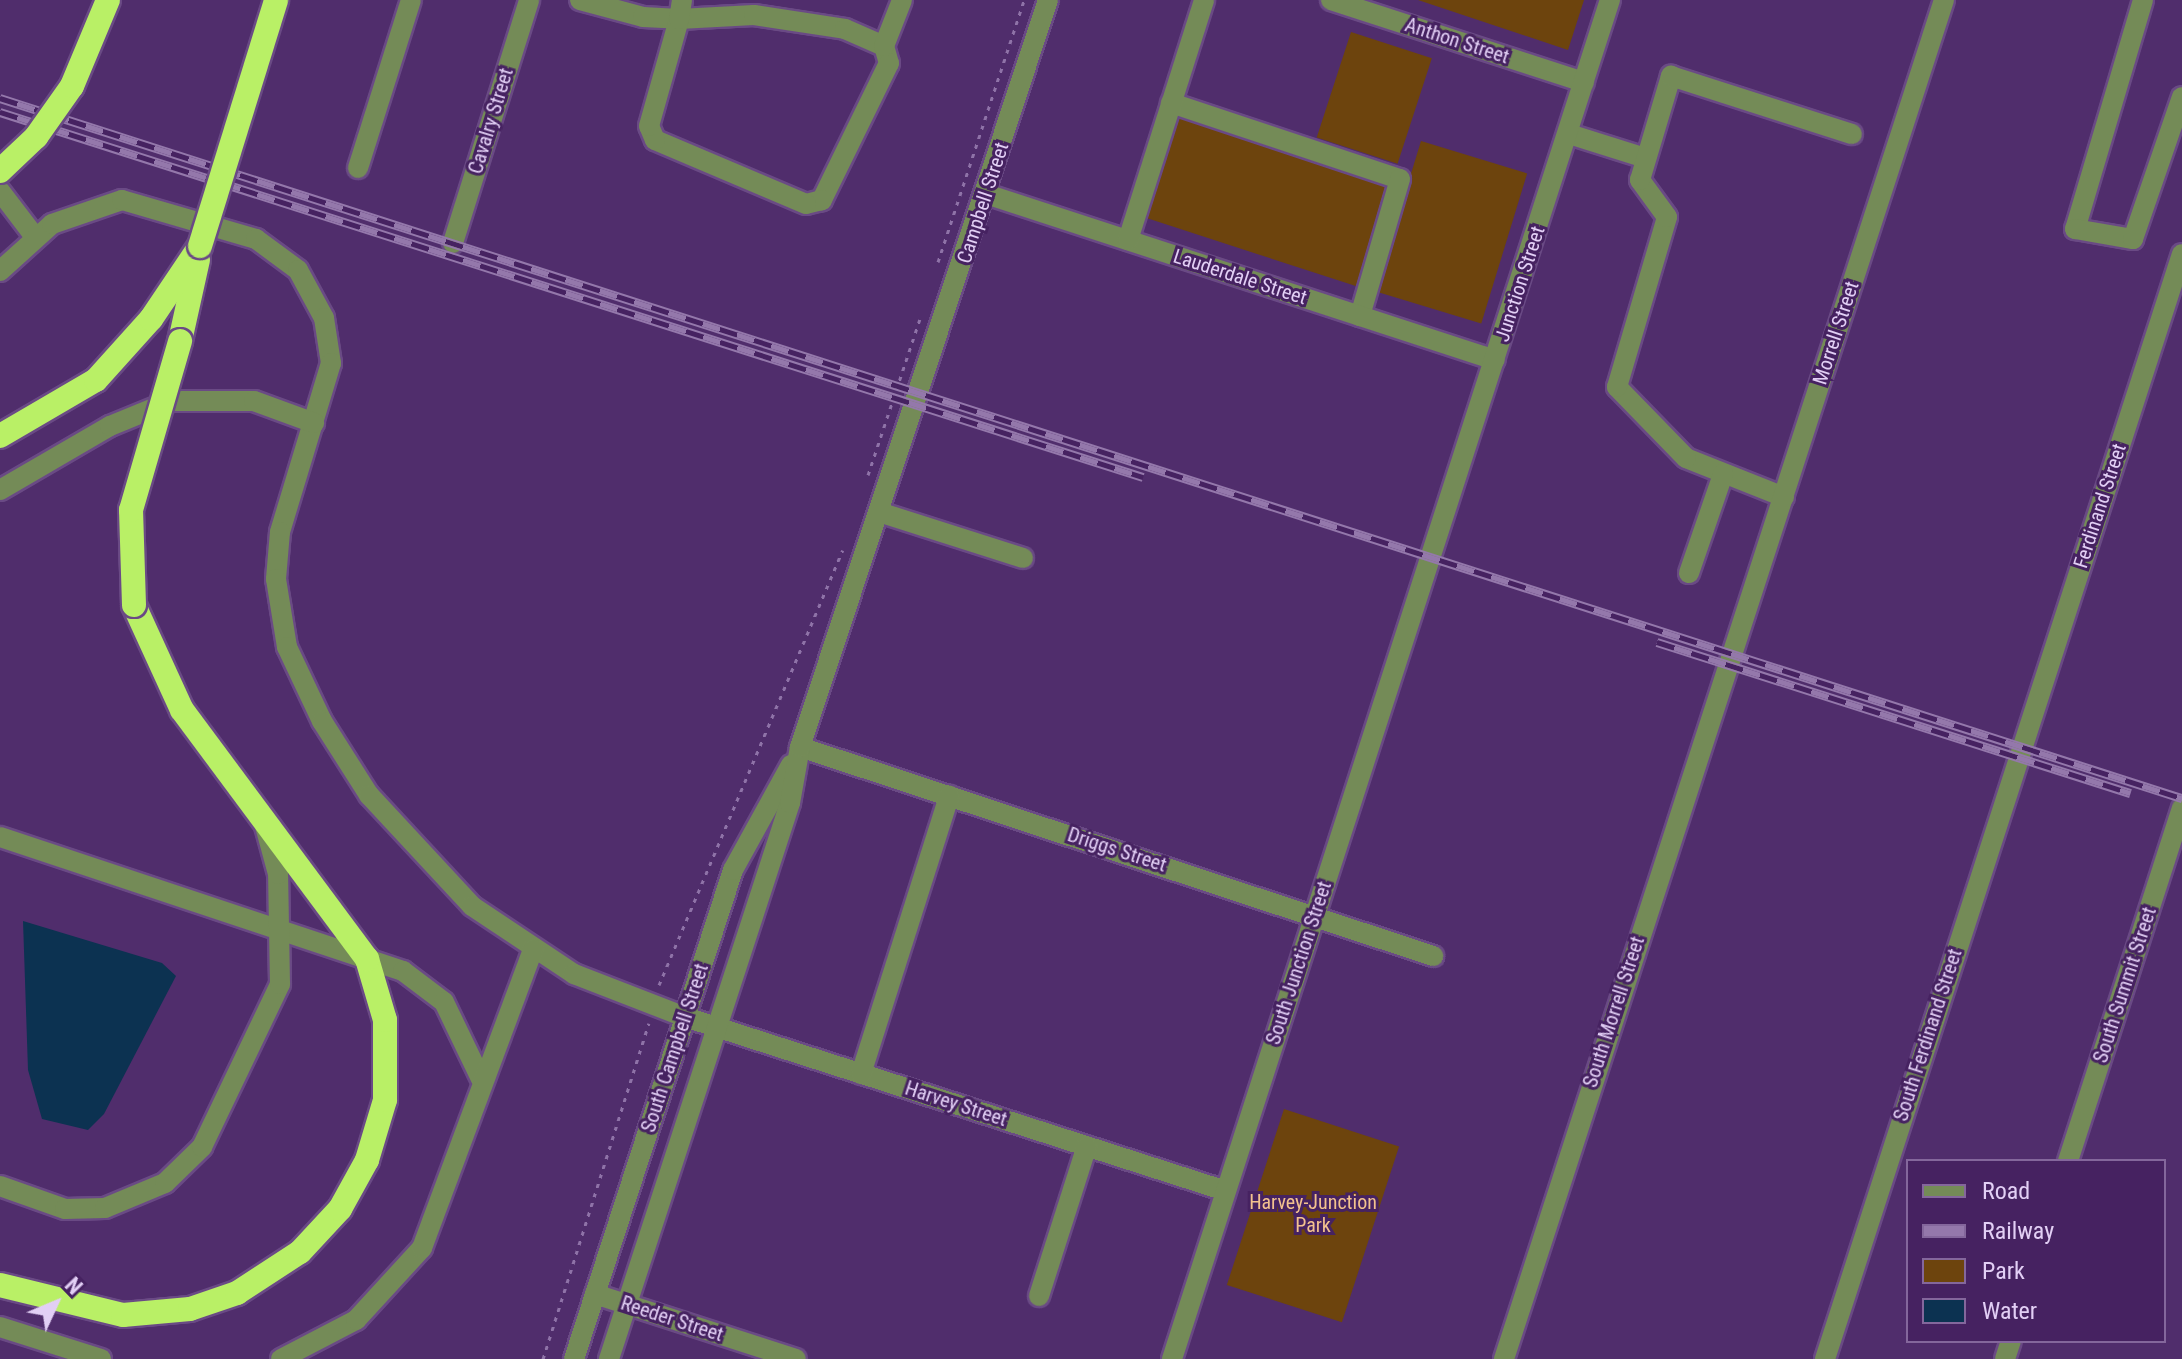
<!DOCTYPE html>
<html>
<head>
<meta charset="utf-8">
<style>
	body { margin:0 }
	#map { position:relative; width:2182px; height:1359px; overflow:hidden; background:#502d6c; font-family:"Roboto Condensed",sans-serif }
	div>[style] { position:absolute }
	.green>* { inset:0; background:#6d440d; transform-origin:0 0 }
	.water>* { inset:0; background:#0c3251 }
	.path>* { height:3px; margin-top:-1.5px; transform-origin:0; background:repeating-linear-gradient(90deg,#8f73a8 0 4px,transparent 0 10px) }
	.roads { filter:drop-shadow(2px 0 #6a4a85) drop-shadow(-2px 0 #6a4a85) drop-shadow(0 2px #6a4a85) drop-shadow(0 -2px #6a4a85) }
	.minor>* { height:20px; margin:-10px; padding:0 10px; transform-origin:10px; border-radius:10px; background:#748b57 }
	.highway>* { height:24px; margin:-12px; padding:0 12px; transform-origin:12px; border-radius:12px; background:#b9f066 }
	.rail>* { height:9px; margin-top:-4.5px; transform-origin:0; background:repeating-linear-gradient(90deg,#462261 0 18px,#9478ab 0 36px); box-sizing:border-box; border-block:2px solid #9478ab }
	.bridges { filter:drop-shadow(2px 0 #6a4a85) drop-shadow(-2px 0 #6a4a85) drop-shadow(0 2px #6a4a85) drop-shadow(0 -2px #6a4a85) }
	.highway-bridge>* { height:24px; margin:-12px; padding:0 12px; transform-origin:12px; border-radius:12px; background:#b9f066 }
	span { translate:-50% -50%; white-space:nowrap; text-align:center; line-height:1.15; -webkit-text-stroke:6px #462261; paint-order:stroke }
	.street-label { font-size:20px; color:#e2cff5 }
	.park-label { font-size:20px; color:#f3c28e }
	.legend { position:absolute; left:1906px; top:1159px; width:260px; height:184px; box-sizing:border-box; background:#462261; border:2px solid #84679c; margin:0; padding:10px 14px; list-style:none; font-size:24px; color:#e2cff5 }
	.legend li { display:flex; align-items:center; gap:16px; height:40px }
	.legend b { width:40px; border:2px solid #84679c }
	.north { position:absolute; left:16px; top:1263px; width:80px; height:80px; -webkit-text-stroke:6px #462261; paint-order:stroke; rotate:46deg; font-size:22px; font-weight:700; line-height:32px; text-align:center; color:#e2cff5 }
	.north::after { content:''; display:block; margin:auto; width:28px; height:36px; background:#e2cff5; clip-path:polygon(50% 0,100% 100%,50% 72%,0 100%) }
</style>
</head>
<body>
<div id="map">
	<div class="green">
		<i style="clip-path:polygon(1418px 0,1584px 0,1568px 50px)"></i>
		<i style="left:1351px;top:32px;width:85px;height:111px;rotate:18deg"></i>
		<i style="left:1176px;top:112px;width:228px;height:110px;rotate:18deg"></i>
		<i style="left:1421px;top:141px;width:111px;height:157px;rotate:17deg"></i>
		<i style="left:1284px;top:1109px;width:121px;height:185px;rotate:18deg"></i>
	</div>
	<div class="water">
		<i style="clip-path:polygon(23px 921px,162px 963px,176px 976px,104px 1114px,88px 1130px,42px 1119px,28px 1070px)"></i>
	</div>
	<div class="path">
		<i style="left:938px;top:262px;width:276px;rotate:-71.8deg"></i>
		<i style="left:868px;top:475px;width:164px;rotate:-71.6deg"></i>
		<i style="left:659px;top:985px;width:472px;rotate:-67.1deg"></i>
		<i style="left:543px;top:1359px;width:352px;rotate:-72.5deg"></i>
	</div>
	<div class="roads">
		<div class="minor">
			<i style="left:580px;top:0;width:65px;rotate:15.1deg"></i>
			<i style="left:643px;top:17px;width:36px;rotate:3deg"></i>
			<i style="left:679px;top:19px;width:75px;rotate:-3.1deg"></i>
			<i style="left:754px;top:15px;width:92px;rotate:8.7deg"></i>
			<i style="left:845px;top:29px;width:43px;rotate:23.6deg"></i>
			<i style="left:884px;top:46px;width:18px;rotate:74deg"></i>
			<i style="left:889px;top:63px;width:153px;rotate:116.1deg"></i>
			<i style="left:822px;top:200px;width:16px;rotate:166deg"></i>
			<i style="left:806px;top:204px;width:164px;rotate:-157deg"></i>
			<i style="left:655px;top:140px;width:15px;rotate:-113deg"></i>
			<i style="left:649px;top:126px;width:111px;rotate:-74.3deg"></i>
			<i style="left:679px;top:19px;width:19px;rotate:-81deg"></i>
			<i style="left:1331px;top:0;width:266px;rotate:18deg"></i>
			<i style="left:2143px;top:0;width:239px;rotate:106.5deg"></i>
			<i style="left:2075px;top:229px;width:59px;rotate:9.8deg"></i>
			<i style="left:2133px;top:239px;width:150px;rotate:-71deg"></i>
			<i style="left:884px;top:46px;width:49px;rotate:-68.6deg"></i>
			<i style="left:1171px;top:103px;width:241px;rotate:18.4deg"></i>
			<i style="left:1400px;top:179px;width:143px;rotate:106.3deg"></i>
			<i style="left:1569px;top:134px;width:80px;rotate:17.5deg"></i>
			<i style="left:358px;top:168px;width:176px;rotate:-72.5deg"></i>
			<i style="left:0;top:191px;width:58px;rotate:52.7deg"></i>
			<i style="left:986px;top:194px;width:535px;rotate:18.06deg"></i>
			<i style="left:1128px;top:240px;width:252px;rotate:-72.4deg"></i>
			<i style="left:453px;top:243px;width:255px;rotate:-72.6deg"></i>
			<i style="left:0;top:271px;width:70px;rotate:-42.1deg"></i>
			<i style="left:52px;top:224px;width:74px;rotate:-18.9deg"></i>
			<i style="left:122px;top:200px;width:140px;rotate:16.2deg"></i>
			<i style="left:256px;top:239px;width:52px;rotate:36.4deg"></i>
			<i style="left:298px;top:270px;width:55px;rotate:61.6deg"></i>
			<i style="left:324px;top:318px;width:46px;rotate:81.2deg"></i>
			<i style="left:331px;top:363px;width:177px;rotate:106.8deg"></i>
			<i style="left:280px;top:532px;width:47px;rotate:94.9deg"></i>
			<i style="left:276px;top:579px;width:69px;rotate:80.8deg"></i>
			<i style="left:287px;top:647px;width:82px;rotate:64.7deg"></i>
			<i style="left:322px;top:721px;width:88px;rotate:57.6deg"></i>
			<i style="left:369px;top:795px;width:151px;rotate:47.1deg"></i>
			<i style="left:472px;top:906px;width:123px;rotate:33.7deg"></i>
			<i style="left:574px;top:974px;width:119px;rotate:21.2deg"></i>
			<i style="left:685px;top:1017px;width:568px;rotate:17.83deg"></i>
			<i style="left:0;top:490px;width:127px;rotate:-30.2deg"></i>
			<i style="left:110px;top:426px;width:66px;rotate:-22.3deg"></i>
			<i style="left:171px;top:401px;width:83px"></i>
			<i style="left:254px;top:401px;width:64px;rotate:20.1deg"></i>
			<i style="left:1784px;top:497px;width:105px;rotate:-158.3deg"></i>
			<i style="left:1686px;top:458px;width:99px;rotate:-134.2deg"></i>
			<i style="left:1617px;top:387px;width:177px;rotate:-73.6deg"></i>
			<i style="left:1667px;top:217px;width:46px;rotate:-126.1deg"></i>
			<i style="left:1640px;top:180px;width:109px;rotate:-73.4deg"></i>
			<i style="left:1671px;top:76px;width:190px;rotate:17.8deg"></i>
			<i style="left:882px;top:513px;width:148px;rotate:17.7deg"></i>
			<i style="left:1689px;top:573px;width:105px;rotate:-71deg"></i>
			<i style="left:800px;top:747px;width:667px;rotate:18.27deg"></i>
			<i style="left:0;top:837px;width:425px;rotate:18.4deg"></i>
			<i style="left:403px;top:971px;width:51px;rotate:37.1deg"></i>
			<i style="left:444px;top:1002px;width:85px;rotate:64.3deg"></i>
			<i style="left:861px;top:1074px;width:292px;rotate:-72.4deg"></i>
			<i style="left:2068px;top:1161px;width:371px;rotate:-72.1deg"></i>
			<i style="left:0;top:1186px;width:69px;rotate:19.5deg"></i>
			<i style="left:65px;top:1209px;width:40px;rotate:-1.4deg"></i>
			<i style="left:105px;top:1208px;width:65px;rotate:-22.6deg"></i>
			<i style="left:165px;top:1183px;width:52px;rotate:-44.2deg"></i>
			<i style="left:202px;top:1147px;width:181px;rotate:-64.4deg"></i>
			<i style="left:280px;top:984px;width:110px;rotate:-91deg"></i>
			<i style="left:278px;top:874px;width:50px;rotate:-105.2deg"></i>
			<i style="left:595px;top:1294px;width:211px;rotate:17.9deg"></i>
			<i style="left:1039px;top:1296px;width:157px;rotate:-72.3deg"></i>
			<i style="left:0;top:1327px;width:106px;rotate:17.6deg"></i>
			<i style="left:281px;top:1359px;width:85px;rotate:-27.5deg"></i>
			<i style="left:356px;top:1320px;width:98px;rotate:-47.5deg"></i>
			<i style="left:422px;top:1248px;width:319px;rotate:-69.6deg"></i>
			<i style="left:574px;top:1359px;width:514px;rotate:-71.99deg"></i>
			<i style="left:733px;top:870px;width:120px;rotate:-61.1deg"></i>
			<i style="left:609px;top:1359px;width:585px;rotate:-71.97deg"></i>
			<i style="left:790px;top:803px;width:57px;rotate:-79.9deg"></i>
			<i style="left:800px;top:747px;width:787px;rotate:-71.63deg"></i>
			<i style="left:1172px;top:1359px;width:1428px;rotate:-72.14deg"></i>
			<i style="left:1504px;top:1359px;width:1428px;rotate:-72.06deg"></i>
			<i style="left:1825px;top:1359px;width:1161px;rotate:-72.1deg"></i>
			<i style="left:2005px;top:1359px;width:19px;rotate:-72deg"></i>
		</div>
		<div class="highway">
			<i style="left:180px;top:341px;width:83px;rotate:-77.5deg"></i>
			<i style="left:0;top:436px;width:111px;rotate:-30.3deg"></i>
			<i style="left:96px;top:380px;width:82px;rotate:-48deg"></i>
			<i style="left:151px;top:319px;width:88px;rotate:-56.1deg"></i>
			<i style="left:0;top:1285px;width:127px;rotate:13.7deg"></i>
			<i style="left:123px;top:1315px;width:67px;rotate:-5.1deg"></i>
			<i style="left:190px;top:1309px;width:50px;rotate:-18.8deg"></i>
			<i style="left:237px;top:1293px;width:75px;rotate:-33.1deg"></i>
			<i style="left:300px;top:1252px;width:59px;rotate:-47.1deg"></i>
			<i style="left:340px;top:1209px;width:56px;rotate:-61.1deg"></i>
			<i style="left:367px;top:1160px;width:63px;rotate:-73.3deg"></i>
			<i style="left:385px;top:1100px;width:80px;rotate:-90deg"></i>
			<i style="left:385px;top:1020px;width:64px;rotate:-106.4deg"></i>
			<i style="left:367px;top:959px;width:310px;rotate:-126.6deg"></i>
			<i style="left:182px;top:710px;width:115px;rotate:-114.6deg"></i>
		</div>
	</div>
	<div class="rail">
		<i style="left:0;top:98px;width:2292px;rotate:17.79deg"></i>
		<i style="left:0;top:112px;width:1200px;rotate:17.71deg"></i>
		<i style="left:1657px;top:642px;width:497px;rotate:17.7deg"></i>
	</div>
	<div class="bridges">
		<div class="highway-bridge">
			<i style="left:0;top:171px;width:50px;rotate:-43.4deg"></i>
			<i style="left:36px;top:137px;width:62px;rotate:-54.8deg"></i>
			<i style="left:72px;top:86px;width:93px;rotate:-67.3deg"></i>
			<i style="left:200px;top:246px;width:257px;rotate:-72.8deg"></i>
			<i style="left:134px;top:605px;width:95px;rotate:-91.8deg"></i>
			<i style="left:131px;top:510px;width:176px;rotate:-73.8deg"></i>
		</div>
	</div>
	<div class="street-label">
		<span style="left:1457px;top:41px;rotate:18deg">Anthon Street</span>
		<span style="left:491px;top:121px;rotate:-73deg">Cavalry Street</span>
		<span style="left:983px;top:203px;rotate:-72deg">Campbell Street</span>
		<span style="left:1240px;top:277px;rotate:18deg">Lauderdale Street</span>
		<span style="left:1520px;top:284px;rotate:-72deg">Junction Street</span>
		<span style="left:1836px;top:333px;rotate:-72deg">Morrell Street</span>
		<span style="left:2100px;top:506px;rotate:-72deg">Ferdinand Street</span>
		<span style="left:1117px;top:850px;rotate:18deg">Driggs Street</span>
		<span style="left:1299px;top:963px;rotate:-72deg">South Junction Street</span>
		<span style="left:2125px;top:985px;rotate:-72deg">South Summit Street</span>
		<span style="left:1614px;top:1012px;rotate:-72deg">South Morrell Street</span>
		<span style="left:1928px;top:1035px;rotate:-72deg">South Ferdinand Street</span>
		<span style="left:675px;top:1048px;rotate:-72deg">South Campbell Street</span>
		<span style="left:956px;top:1104px;rotate:18deg">Harvey Street</span>
		<span style="left:672px;top:1319px;rotate:18deg">Reeder Street</span>
	</div>
	<div class="park-label">
		<span style="left:1313px;top:1214px">Harvey-Junction<br>Park</span>
	</div>
	<ul class="legend">
	<li><b style="height:10px;background:#748b57"></b>Road</li>
	<li><b style="height:10px;background:#9478ab"></b>Railway</li>
	<li><b style="height:22px;background:#6d440d"></b>Park</li>
	<li><b style="height:22px;background:#0c3251"></b>Water</li>
	</ul>
	<div class="north">N</div>
</div>
</body>
</html>
